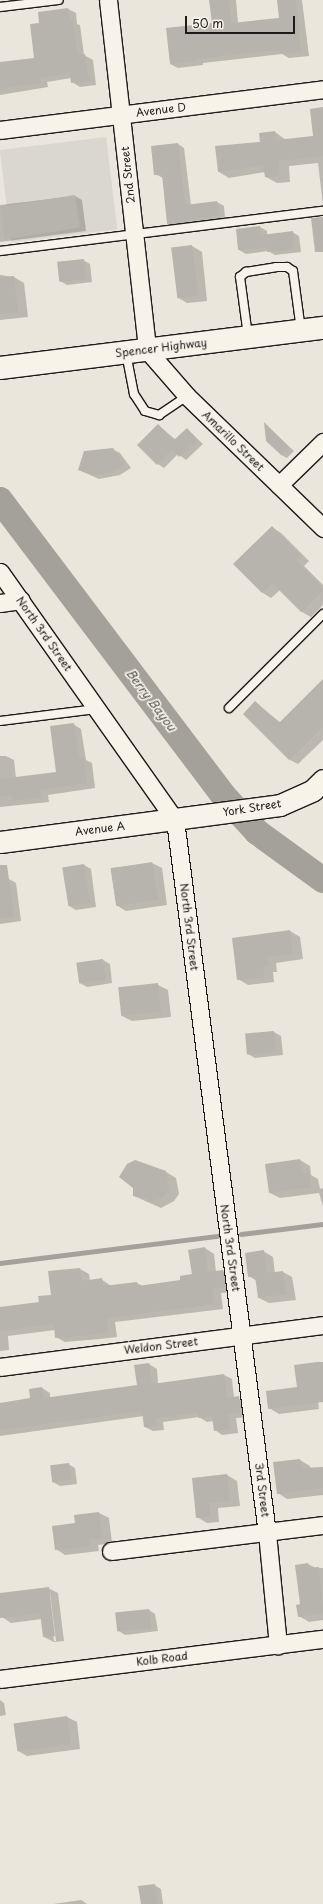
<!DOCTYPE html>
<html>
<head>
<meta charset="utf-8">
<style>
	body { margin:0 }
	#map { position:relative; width:323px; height:1904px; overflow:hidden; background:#eae6dc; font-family:"Playpen Sans",sans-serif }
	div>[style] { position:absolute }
	.built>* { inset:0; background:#dad7ce; transform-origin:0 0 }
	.shadow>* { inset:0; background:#0003 }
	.stream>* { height:4.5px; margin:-2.25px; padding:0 2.25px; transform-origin:2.25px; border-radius:2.25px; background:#a3a19a }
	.river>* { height:26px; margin:-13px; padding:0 13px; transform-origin:13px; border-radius:13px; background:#a3a19a }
	.building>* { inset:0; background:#b6b4ac; transform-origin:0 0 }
	.roads { filter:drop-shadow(1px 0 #1c1c1c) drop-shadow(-1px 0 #1c1c1c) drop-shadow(0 1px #1c1c1c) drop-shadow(0 -1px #1c1c1c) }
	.service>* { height:8px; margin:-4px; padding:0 4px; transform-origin:4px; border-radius:4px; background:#f7f3e8 }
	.minor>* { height:17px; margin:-8.5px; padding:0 8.5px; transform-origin:8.5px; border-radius:8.5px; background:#f7f3e8 }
	.tertiary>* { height:21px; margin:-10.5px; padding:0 10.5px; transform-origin:10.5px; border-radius:10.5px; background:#f7f3e8 }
	.primary>* { height:22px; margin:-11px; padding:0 11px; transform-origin:11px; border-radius:11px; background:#f7f3e8 }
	span { translate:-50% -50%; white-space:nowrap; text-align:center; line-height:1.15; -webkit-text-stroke:3.5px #f7f3e8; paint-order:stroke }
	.street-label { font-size:11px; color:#1c1c1c }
	.water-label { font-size:12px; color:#52514e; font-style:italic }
	.scale { position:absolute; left:185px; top:16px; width:110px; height:18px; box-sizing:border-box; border:2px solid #1c1c1c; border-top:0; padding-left:5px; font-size:12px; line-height:14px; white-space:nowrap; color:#1c1c1c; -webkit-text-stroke:3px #f7f3e8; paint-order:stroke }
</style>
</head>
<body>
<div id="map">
	<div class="built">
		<i style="left:106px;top:137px;width:93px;height:107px;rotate:83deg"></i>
	</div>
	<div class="shadow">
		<i style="clip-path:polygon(210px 0,236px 0,238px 23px,280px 19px,278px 0,302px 0,309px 56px,289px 58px,282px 54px,203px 63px,203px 65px,178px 68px,170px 64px,213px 24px)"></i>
		<i style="clip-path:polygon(68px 9px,76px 13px,77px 24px,80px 25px,84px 55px,93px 60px,96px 85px,80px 87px,72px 82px,71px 78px,47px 82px,48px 87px,0 95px,0 63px,35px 59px,40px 24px)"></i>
		<i style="clip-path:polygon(323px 108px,323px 205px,318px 163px,289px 166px,290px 182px,277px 183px,266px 177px,265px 172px,229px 178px,219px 172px,275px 132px,286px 140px,315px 137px)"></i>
		<i style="clip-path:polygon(178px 144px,184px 148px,191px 205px,217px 202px,224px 206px,225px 218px,175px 227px,168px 223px,163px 178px,155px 174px)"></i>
		<i style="clip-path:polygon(75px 196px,82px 200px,86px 231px,0 242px,0 205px)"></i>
		<i style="clip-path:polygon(260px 227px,267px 231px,267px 235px,292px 232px,299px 236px,301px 252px,275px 255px,268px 251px,246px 254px,239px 250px)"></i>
		<i style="clip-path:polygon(192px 246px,202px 252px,207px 301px,187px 303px,177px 297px)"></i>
		<i style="clip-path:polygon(83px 260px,90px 264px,92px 282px,67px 285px,60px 281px)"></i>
		<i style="clip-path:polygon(0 275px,14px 277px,24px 283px,28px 317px,0 320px)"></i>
		<i style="clip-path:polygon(265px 424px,294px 451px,287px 458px,281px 455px)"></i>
		<i style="clip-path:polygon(158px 425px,176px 440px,187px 429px,203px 444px,186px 460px,178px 454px,164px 468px,158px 464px)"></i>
		<i style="clip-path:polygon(112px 449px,120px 453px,131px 468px,120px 475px,99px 479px,79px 470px)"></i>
		<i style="clip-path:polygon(273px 528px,281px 533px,309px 561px,304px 566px,323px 585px,323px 605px,311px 617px,302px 612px,280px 590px,271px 598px,263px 593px,235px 564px)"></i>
		<i style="clip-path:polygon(323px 680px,323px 740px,298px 764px,290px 760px,244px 714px,255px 702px,281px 723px)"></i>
		<i style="clip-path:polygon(73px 724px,81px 729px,86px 760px,92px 763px,95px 788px,48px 795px,49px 802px,0 807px,0 756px,6px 756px,14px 760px,16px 778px,58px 773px)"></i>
		<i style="clip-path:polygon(152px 863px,162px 868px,167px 905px,126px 911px,116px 905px,111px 868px)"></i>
		<i style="clip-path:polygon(84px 865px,91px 869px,96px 907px,76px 910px,69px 906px)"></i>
		<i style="clip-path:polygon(9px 879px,16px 883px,21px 921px,0 924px,0 880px)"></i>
		<i style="clip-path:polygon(290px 931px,300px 937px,303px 959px,276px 963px,277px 972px,273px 972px,274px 982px,248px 985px,238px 979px)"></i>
		<i style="clip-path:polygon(103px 960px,110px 964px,112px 983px,87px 987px,80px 983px,77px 963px)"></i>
		<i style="clip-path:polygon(158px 985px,168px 990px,171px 1017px,132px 1021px,122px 1016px)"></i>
		<i style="clip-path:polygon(274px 1032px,281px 1036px,283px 1055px,255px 1058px,248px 1054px)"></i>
		<i style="clip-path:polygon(300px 1160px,310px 1166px,311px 1175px,318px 1179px,320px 1189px,323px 1188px,323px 1206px,319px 1193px,280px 1198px,270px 1193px,266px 1165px)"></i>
		<i style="clip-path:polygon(166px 1172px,176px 1178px,179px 1194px,174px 1201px,161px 1208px,134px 1196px,134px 1187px)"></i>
		<i style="clip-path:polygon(205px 1248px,214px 1254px,216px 1272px,223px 1271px,232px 1277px,233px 1292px,221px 1293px,223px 1309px,115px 1322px,117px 1337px,100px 1339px,65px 1342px,56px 1337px,55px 1330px,8px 1336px,9px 1350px,0 1351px,0 1308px,40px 1303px,52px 1295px,49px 1272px,80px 1269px,89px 1274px,90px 1281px,101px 1279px,111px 1286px,137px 1283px,143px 1286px,182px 1281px,193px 1275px)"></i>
		<i style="clip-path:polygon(263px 1251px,273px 1257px,275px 1273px,283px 1272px,292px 1277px,296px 1300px,269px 1303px,259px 1298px,257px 1281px,249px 1276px)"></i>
		<i style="clip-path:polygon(323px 1362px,323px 1401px,318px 1401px,319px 1409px,279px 1414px,269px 1408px,298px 1388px)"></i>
		<i style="clip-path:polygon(149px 1364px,157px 1369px,158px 1384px,224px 1375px,232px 1379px,234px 1398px,246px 1402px,248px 1417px,236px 1418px,238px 1433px,222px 1435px,215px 1430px,214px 1421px,207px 1422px,199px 1417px,163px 1422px,164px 1430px,153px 1431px,145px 1427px,144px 1416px,0 1436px,0 1404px,31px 1399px,42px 1388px,50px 1393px,50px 1398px,138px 1386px)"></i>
		<i style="clip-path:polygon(300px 1460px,310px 1466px,310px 1469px,323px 1468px,323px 1495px,287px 1499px,278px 1493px)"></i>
		<i style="clip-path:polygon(68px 1464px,75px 1468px,77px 1484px,60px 1486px,53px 1482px)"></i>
		<i style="clip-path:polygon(227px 1475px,237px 1481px,240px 1506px,218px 1508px,219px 1522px,207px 1523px,197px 1517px,193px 1479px)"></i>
		<i style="clip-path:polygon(99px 1513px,109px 1518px,112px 1543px,98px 1545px,99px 1551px,65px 1555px,56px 1549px,76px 1524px)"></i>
		<i style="clip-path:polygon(308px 1564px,316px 1568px,323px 1568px,323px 1620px,309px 1622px,299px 1616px)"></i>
		<i style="clip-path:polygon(evenodd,48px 1588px,58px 1593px,64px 1641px,54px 1642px,44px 1637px,42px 1619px,11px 1623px,2px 1617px,0 1594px,48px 1588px,48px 1593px,50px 1593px,56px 1641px,54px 1641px,48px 1593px)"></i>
		<i style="clip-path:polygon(149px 1610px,155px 1614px,158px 1631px,125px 1635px,119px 1631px)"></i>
		<i style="clip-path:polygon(0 1700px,4px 1703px,6px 1715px,0 1716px)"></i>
		<i style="clip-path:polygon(67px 1717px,77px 1722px,80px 1749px,27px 1756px,18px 1751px,14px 1724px)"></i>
		<i style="clip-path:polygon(154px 1885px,161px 1889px,163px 1904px,142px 1904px)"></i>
		<i style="clip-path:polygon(81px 1900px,87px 1904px,53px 1904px)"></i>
	</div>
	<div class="stream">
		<i style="left:241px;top:1234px;width:83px;rotate:-7deg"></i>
		<i style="left:0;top:1263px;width:219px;rotate:-7.1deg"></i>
	</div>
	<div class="river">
		<i style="left:0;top:500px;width:370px;rotate:52.9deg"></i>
		<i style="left:223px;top:795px;width:50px;rotate:47.4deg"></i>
		<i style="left:257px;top:832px;width:82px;rotate:36deg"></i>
	</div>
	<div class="building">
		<i style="clip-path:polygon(209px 0,229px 0,231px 23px,279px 18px,277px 0,296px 0,301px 52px,280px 54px,280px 50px,195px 59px,196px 61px,170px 64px,166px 28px,212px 23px)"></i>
		<i style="clip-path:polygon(68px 8px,70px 20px,73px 20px,77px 55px,85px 54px,89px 81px,71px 83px,70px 73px,40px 78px,41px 83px,0 88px,0 62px,34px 58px,30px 24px,39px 23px,38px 12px)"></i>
		<i style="clip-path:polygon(323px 107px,323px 156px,278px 161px,280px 176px,265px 177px,263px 165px,218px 172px,215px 146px,260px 142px,259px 133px,275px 131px,276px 140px,313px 136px,310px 109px)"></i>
		<i style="clip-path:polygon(178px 143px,185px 205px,217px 201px,219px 215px,167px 224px,162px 174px,154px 175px,151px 146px)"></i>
		<i style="left:75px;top:195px;width:33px;height:76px;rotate:81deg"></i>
		<i style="clip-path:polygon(323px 217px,323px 252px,315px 252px,311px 218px)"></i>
		<i style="clip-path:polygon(260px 226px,261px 235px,293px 231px,294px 249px,267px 252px,267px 247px,238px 250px,236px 229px)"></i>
		<i style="left:192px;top:245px;width:51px;height:21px;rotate:83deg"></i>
		<i style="left:84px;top:259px;width:20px;height:27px;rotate:84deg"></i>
		<i style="clip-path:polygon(14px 276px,18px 312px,0 314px,0 278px)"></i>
		<i style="clip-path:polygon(264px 422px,289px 447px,281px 455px,266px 441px)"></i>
		<i style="clip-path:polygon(158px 424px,174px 440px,187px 428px,198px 440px,179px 457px,172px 449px,157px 465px,137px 445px)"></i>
		<i style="clip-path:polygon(113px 448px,125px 464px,113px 472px,92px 475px,78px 470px,84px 451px)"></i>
		<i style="clip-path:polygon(272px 526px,301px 556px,296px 560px,323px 587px,323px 591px,301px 612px,272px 583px,262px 593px,233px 564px)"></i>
		<i style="clip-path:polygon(323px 679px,323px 727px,289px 760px,243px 714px,255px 701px,279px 723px)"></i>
		<i style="clip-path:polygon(74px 723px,79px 758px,84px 757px,87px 783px,40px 790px,41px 798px,13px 801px,12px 795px,0 797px,0 779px,56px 772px,50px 726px)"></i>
		<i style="left:152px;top:862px;width:38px;height:42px;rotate:81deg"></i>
		<i style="left:84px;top:864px;width:39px;height:22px;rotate:81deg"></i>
		<i style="clip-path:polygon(0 865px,7px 865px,14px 917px,0 919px)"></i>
		<i style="clip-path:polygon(290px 930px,293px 954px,267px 957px,268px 966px,263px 967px,265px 977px,237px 980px,232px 938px)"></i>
		<i style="left:103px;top:959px;width:21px;height:27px;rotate:82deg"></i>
		<i style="left:158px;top:983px;width:29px;height:40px;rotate:84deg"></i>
		<i style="left:274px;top:1031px;width:21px;height:29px;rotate:85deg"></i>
		<i style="clip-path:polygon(300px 1159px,302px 1173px,309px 1172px,311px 1187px,269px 1193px,265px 1164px)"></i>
		<i style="clip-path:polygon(135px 1160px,166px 1171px,169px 1188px,164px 1196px,150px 1203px,147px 1198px,133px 1196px,133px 1188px,119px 1177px,127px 1164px)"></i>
		<i style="clip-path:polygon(205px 1247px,208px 1272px,223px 1270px,225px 1287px,212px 1289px,214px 1304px,107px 1318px,108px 1332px,91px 1335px,55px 1338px,54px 1324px,0 1331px,0 1307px,39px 1302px,38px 1296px,51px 1295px,48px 1271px,80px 1268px,82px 1281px,102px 1278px,103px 1286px,137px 1282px,138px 1286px,180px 1280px,180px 1276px,192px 1274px,188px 1250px)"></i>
		<i style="clip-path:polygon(264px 1250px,267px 1273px,283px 1271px,286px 1294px,258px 1298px,255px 1276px,248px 1277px,245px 1253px)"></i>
		<i style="clip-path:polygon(317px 1362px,323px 1362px,323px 1402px,268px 1409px,266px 1391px,297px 1387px,294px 1365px)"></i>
		<i style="clip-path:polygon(149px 1363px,152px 1384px,224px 1374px,227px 1398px,239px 1396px,241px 1412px,228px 1414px,230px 1429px,214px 1431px,212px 1416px,198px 1418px,198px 1413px,156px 1418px,157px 1426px,144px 1427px,142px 1411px,0 1430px,0 1403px,30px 1398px,29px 1389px,42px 1387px,44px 1398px,137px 1385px,134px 1365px)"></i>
		<i style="clip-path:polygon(300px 1459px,302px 1468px,323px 1467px,323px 1488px,277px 1494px,273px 1462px)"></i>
		<i style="left:69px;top:1463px;width:17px;height:19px;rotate:83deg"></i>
		<i style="clip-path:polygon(227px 1474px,230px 1501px,209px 1503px,210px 1516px,196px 1518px,192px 1478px)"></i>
		<i style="clip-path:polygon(99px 1512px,102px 1538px,89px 1539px,90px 1546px,55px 1550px,52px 1526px,75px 1523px,74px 1515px)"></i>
		<i style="clip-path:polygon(308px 1563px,309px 1568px,319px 1567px,323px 1613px,298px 1617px,296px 1605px,300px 1604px,295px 1565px)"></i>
		<i style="clip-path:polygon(49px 1587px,55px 1636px,43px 1637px,40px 1613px,0 1618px,0 1593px)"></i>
		<i style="left:149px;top:1609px;width:19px;height:34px;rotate:84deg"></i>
		<i style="left:67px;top:1716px;width:28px;height:54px;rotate:82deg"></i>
		<i style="clip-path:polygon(155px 1884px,157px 1904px,141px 1904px,138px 1886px)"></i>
	</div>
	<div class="roads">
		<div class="service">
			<i style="left:0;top:7px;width:59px;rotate:-6.8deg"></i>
			<i style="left:0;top:251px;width:325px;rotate:-7.1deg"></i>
			<i style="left:248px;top:336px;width:60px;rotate:-97.7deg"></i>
			<i style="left:240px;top:277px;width:8px;rotate:-40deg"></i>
			<i style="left:246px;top:272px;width:30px;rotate:-9deg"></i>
			<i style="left:276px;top:267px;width:11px"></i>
			<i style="left:287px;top:267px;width:7px;rotate:34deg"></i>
			<i style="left:293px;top:271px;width:60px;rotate:82.3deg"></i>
			<i style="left:126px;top:353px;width:42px;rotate:79deg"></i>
			<i style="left:134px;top:394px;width:20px;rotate:57deg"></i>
			<i style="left:145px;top:411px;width:15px;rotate:16deg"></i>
			<i style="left:159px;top:415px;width:34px;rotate:-34deg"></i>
			<i style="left:229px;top:708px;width:133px;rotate:-45deg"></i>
			<i style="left:0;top:721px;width:97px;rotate:-7.1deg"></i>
		</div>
		<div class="minor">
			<i style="left:108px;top:0;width:352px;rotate:83.6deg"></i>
			<i style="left:147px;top:350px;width:61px;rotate:49deg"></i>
			<i style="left:187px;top:396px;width:190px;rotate:44.1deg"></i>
			<i style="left:0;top:130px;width:326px;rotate:-7.2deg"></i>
			<i style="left:279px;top:485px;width:62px;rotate:-44.3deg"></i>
			<i style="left:0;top:572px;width:304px;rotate:54.8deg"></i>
			<i style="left:175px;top:820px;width:719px;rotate:82.65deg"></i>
			<i style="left:267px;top:1533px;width:113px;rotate:84.4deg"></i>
			<i style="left:0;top:603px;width:21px;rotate:-8deg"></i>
			<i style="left:0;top:1367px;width:326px;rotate:-7.4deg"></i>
			<i style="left:111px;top:1551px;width:214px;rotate:-7deg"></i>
			<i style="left:0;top:1679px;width:325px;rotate:-7.1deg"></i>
		</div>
		<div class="tertiary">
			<i style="left:0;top:842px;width:282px;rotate:-7.5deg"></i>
			<i style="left:280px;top:805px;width:36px;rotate:-24deg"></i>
			<i style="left:313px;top:790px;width:14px;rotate:-45deg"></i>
		</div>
		<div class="primary">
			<i style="left:0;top:368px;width:325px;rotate:-7.1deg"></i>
		</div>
	</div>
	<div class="street-label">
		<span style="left:161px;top:110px;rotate:-7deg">Avenue D</span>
		<span style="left:128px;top:175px;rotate:-96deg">2nd Street</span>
		<span style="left:161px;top:348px;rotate:-7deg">Spencer Highway</span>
		<span style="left:233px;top:441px;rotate:44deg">Amarillo Street</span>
		<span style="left:44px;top:634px;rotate:55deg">North 3rd Street</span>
		<span style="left:252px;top:808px;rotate:-9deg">York Street</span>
		<span style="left:100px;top:829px;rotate:-7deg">Avenue A</span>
		<span style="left:189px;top:927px;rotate:83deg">North 3rd Street</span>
		<span style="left:230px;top:1248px;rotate:82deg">North 3rd Street</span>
		<span style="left:161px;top:1346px;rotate:-7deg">Weldon Street</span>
		<span style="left:262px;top:1490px;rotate:83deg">3rd Street</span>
		<span style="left:162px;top:1659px;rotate:-7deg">Kolb Road</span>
	</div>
	<div class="water-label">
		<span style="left:151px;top:700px;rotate:53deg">Berry Bayou</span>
	</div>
	<div class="scale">50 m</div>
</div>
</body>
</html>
